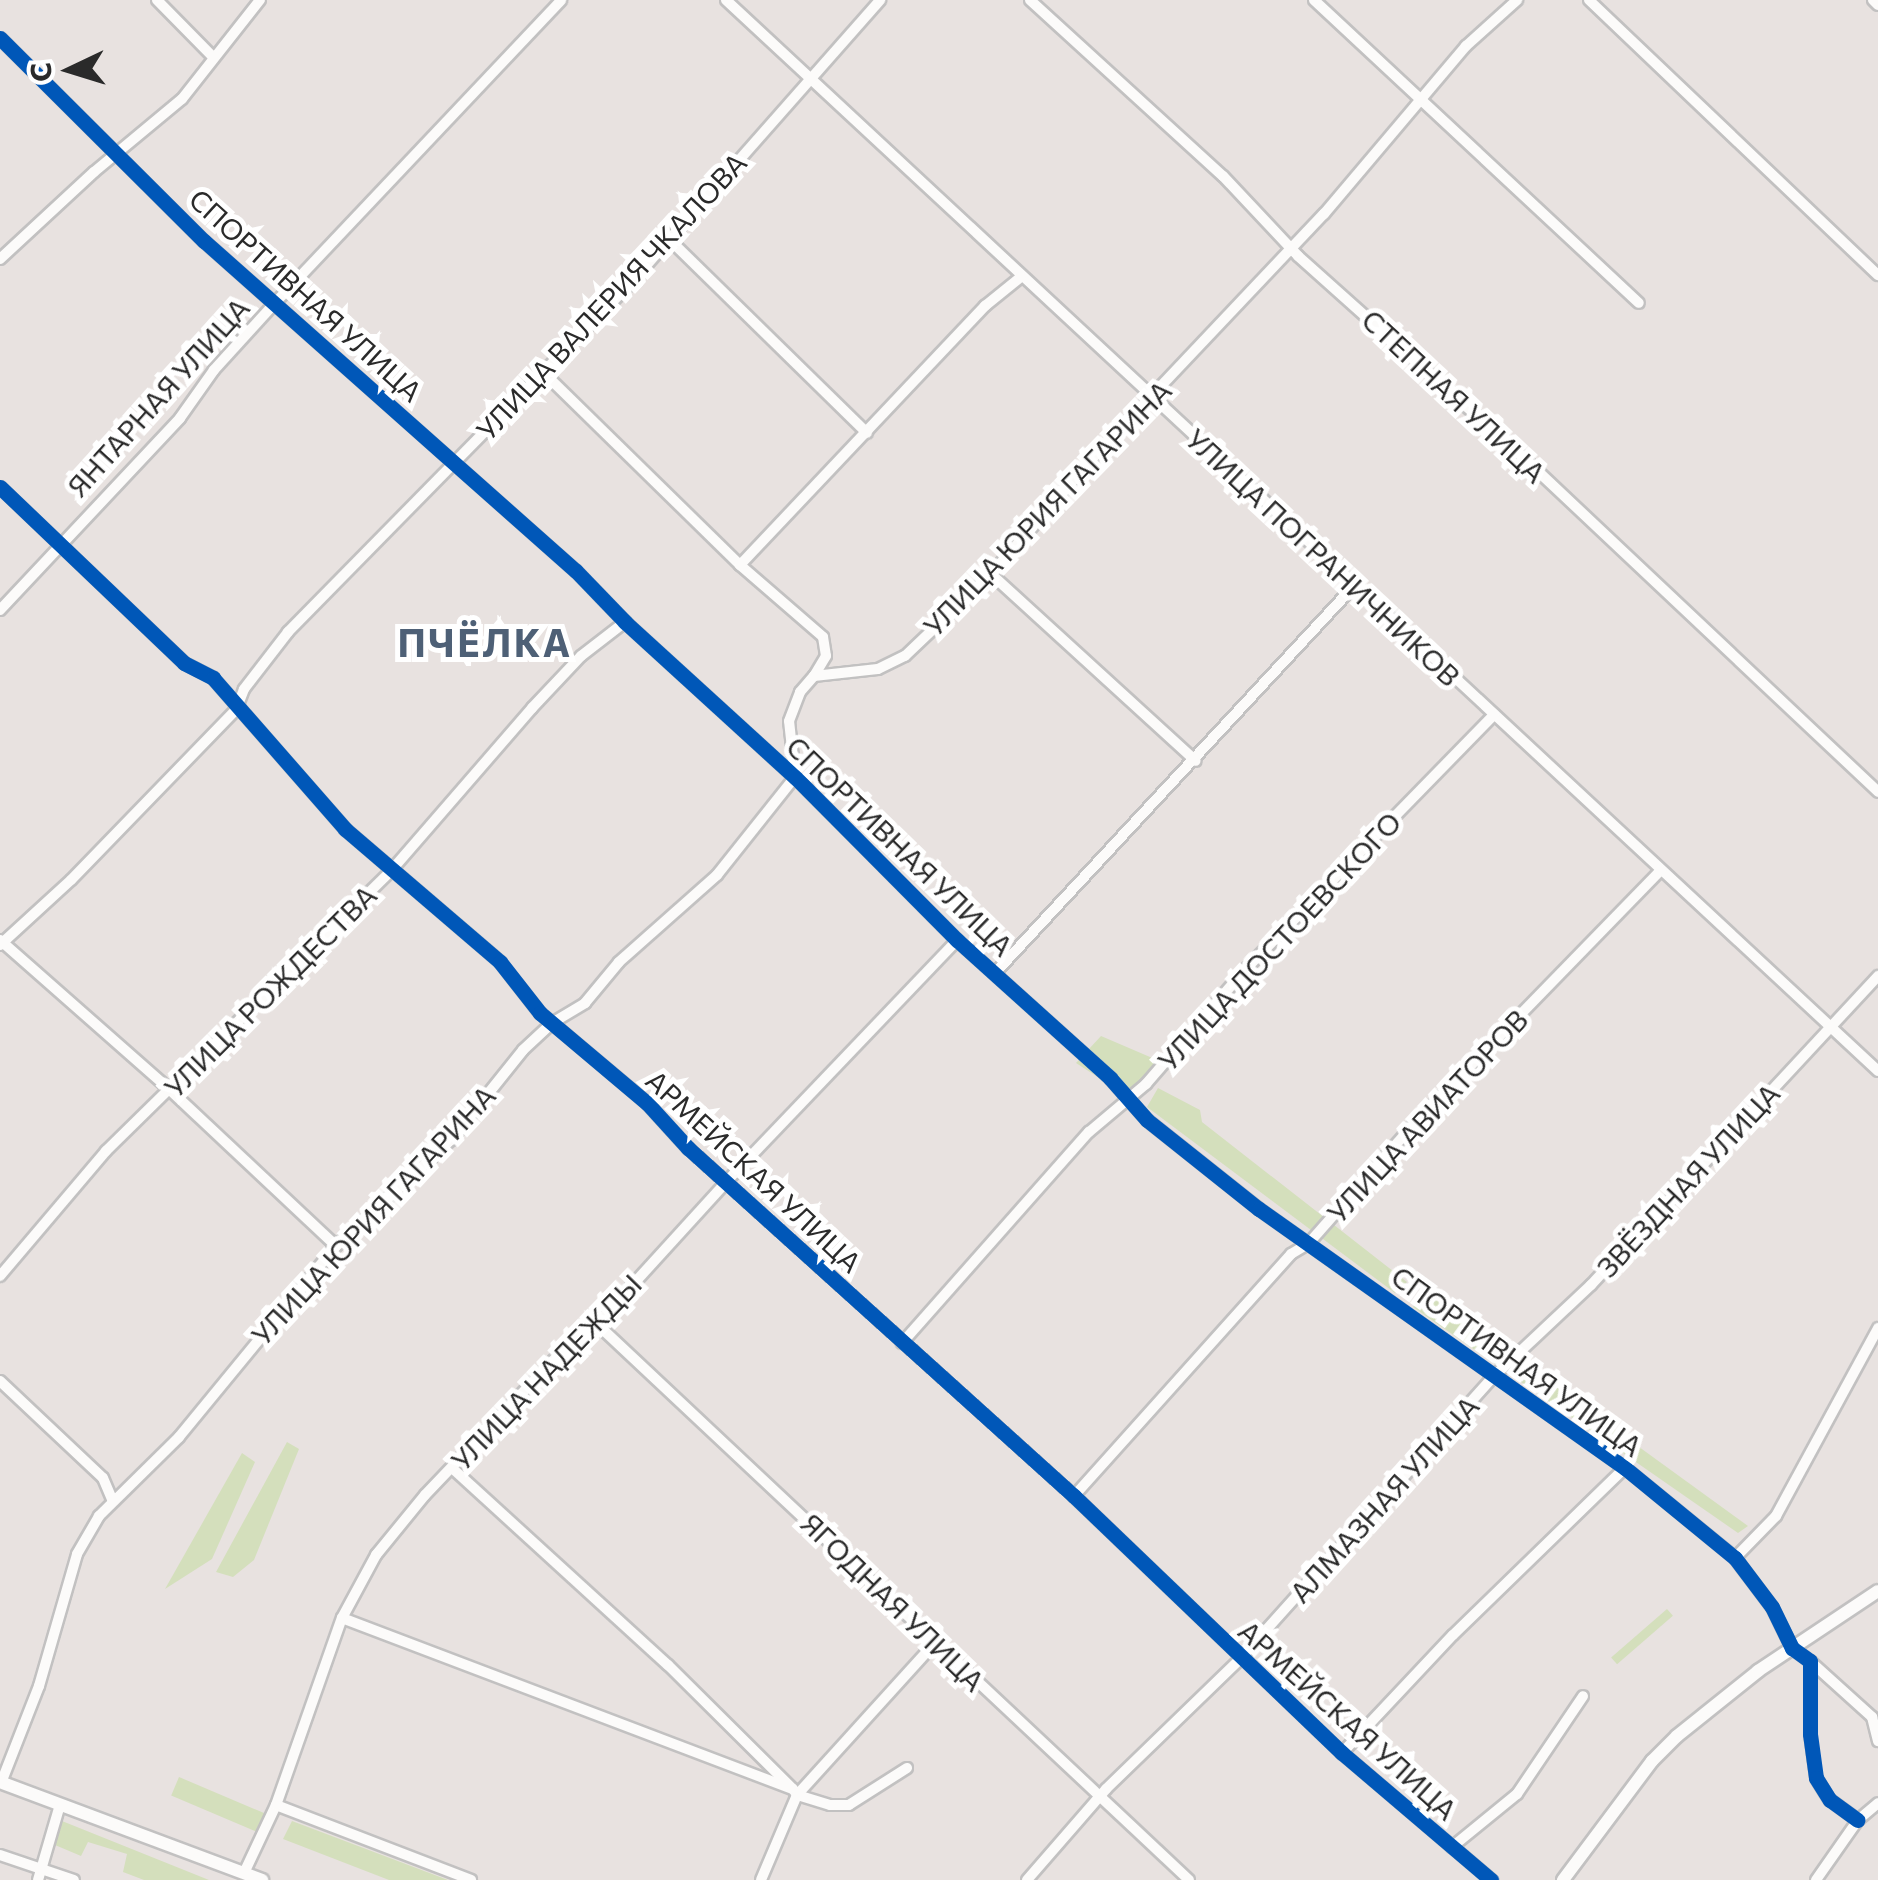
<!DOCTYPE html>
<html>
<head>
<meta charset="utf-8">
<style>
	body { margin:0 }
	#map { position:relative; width:1878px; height:1880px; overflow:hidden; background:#e8e2e0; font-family:Commissioner,sans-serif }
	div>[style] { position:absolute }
	.green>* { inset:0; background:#d4dfbc; transform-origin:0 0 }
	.roads { filter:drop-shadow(2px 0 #c2c1c1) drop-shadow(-2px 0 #c2c1c1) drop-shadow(0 2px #c2c1c1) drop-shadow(0 -2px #c2c1c1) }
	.minor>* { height:10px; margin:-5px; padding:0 5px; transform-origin:5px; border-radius:5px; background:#fcfbfa }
	.tertiary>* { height:12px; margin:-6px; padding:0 6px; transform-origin:6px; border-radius:6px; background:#fcfbfa }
	.cycleway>* { height:15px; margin:-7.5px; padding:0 7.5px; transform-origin:7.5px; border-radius:7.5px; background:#0057b8 }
	span { translate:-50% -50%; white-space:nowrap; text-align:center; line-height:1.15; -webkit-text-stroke:10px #fff; paint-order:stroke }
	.street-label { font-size:28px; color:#2a2a2a }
	.district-label { font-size:38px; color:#4e6076; font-weight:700; letter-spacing:2.5px }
	.north { position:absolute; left:20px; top:20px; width:100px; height:100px; -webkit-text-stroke:8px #fff; paint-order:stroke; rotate:266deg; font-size:28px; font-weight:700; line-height:40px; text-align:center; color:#2a2a2a }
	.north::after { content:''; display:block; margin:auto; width:35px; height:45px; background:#2a2a2a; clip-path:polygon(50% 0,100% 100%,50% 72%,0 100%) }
</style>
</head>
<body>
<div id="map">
	<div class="green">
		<i style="clip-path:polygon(1101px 1036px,1157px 1060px,1159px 1072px,1124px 1094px,1076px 1063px)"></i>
		<i style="clip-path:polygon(1158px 1088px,1200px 1110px,1202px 1122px,1407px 1282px,1395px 1293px,1147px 1107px)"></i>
		<i style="clip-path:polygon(1424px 1291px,1748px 1526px,1738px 1533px,1413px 1307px)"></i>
		<i style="clip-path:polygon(287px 1442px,299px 1449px,254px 1560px,233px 1577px,216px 1572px)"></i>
		<i style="clip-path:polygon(242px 1453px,255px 1462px,212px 1559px,165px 1589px)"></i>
		<i style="left:1667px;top:1609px;width:9px;height:74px;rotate:49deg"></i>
		<i style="left:179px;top:1777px;width:93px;height:20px;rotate:23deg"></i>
		<i style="clip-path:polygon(62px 1821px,209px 1880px,144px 1880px,123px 1872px,127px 1854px,88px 1842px,81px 1856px,55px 1845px)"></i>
		<i style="clip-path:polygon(292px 1821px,448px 1880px,389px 1880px,283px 1839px)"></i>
	</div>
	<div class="roads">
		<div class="minor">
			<i style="left:157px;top:0;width:80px;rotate:45.5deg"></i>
			<i style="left:726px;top:0;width:1573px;rotate:42.91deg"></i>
			<i style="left:1030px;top:0;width:261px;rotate:42.4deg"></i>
			<i style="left:1223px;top:176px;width:110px;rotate:46.8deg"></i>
			<i style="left:1298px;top:256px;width:306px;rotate:41.8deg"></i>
			<i style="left:1526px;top:460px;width:484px;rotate:43.3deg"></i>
			<i style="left:1314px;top:0;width:444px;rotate:43deg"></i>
			<i style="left:1589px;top:0;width:399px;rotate:43.6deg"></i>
			<i style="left:1873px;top:0;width:7px;rotate:45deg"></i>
			<i style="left:0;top:38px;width:288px;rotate:44.9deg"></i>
			<i style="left:204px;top:241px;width:497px;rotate:41.6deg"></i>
			<i style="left:576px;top:571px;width:71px;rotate:46.1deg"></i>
			<i style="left:625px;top:622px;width:230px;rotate:42.4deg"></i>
			<i style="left:795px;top:777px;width:230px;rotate:45.2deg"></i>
			<i style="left:957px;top:940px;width:206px;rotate:42deg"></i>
			<i style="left:1110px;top:1078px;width:56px;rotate:48.6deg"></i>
			<i style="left:1147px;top:1120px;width:143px;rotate:38.5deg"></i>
			<i style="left:1259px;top:1209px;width:448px;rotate:35.3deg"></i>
			<i style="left:1625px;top:1468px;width:142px;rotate:39.3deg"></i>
			<i style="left:1735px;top:1558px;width:61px;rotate:52.9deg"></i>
			<i style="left:1772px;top:1607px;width:46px;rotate:64deg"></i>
			<i style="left:1792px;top:1648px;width:22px;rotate:36deg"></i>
			<i style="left:1810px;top:1661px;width:73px;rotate:90deg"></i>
			<i style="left:1810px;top:1734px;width:44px;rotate:82.2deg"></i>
			<i style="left:1816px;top:1778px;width:26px;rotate:58deg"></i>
			<i style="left:1830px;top:1800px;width:34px;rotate:36deg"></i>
			<i style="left:669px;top:239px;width:277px;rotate:44.4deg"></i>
			<i style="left:0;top:259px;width:128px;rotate:-42.8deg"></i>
			<i style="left:94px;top:172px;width:114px;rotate:-39.7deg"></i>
			<i style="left:182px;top:99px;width:126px;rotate:-51.8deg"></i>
			<i style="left:545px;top:374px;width:273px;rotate:44.4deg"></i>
			<i style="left:740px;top:565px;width:110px;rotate:40.9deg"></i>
			<i style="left:823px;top:637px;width:19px;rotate:81deg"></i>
			<i style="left:826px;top:656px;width:23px;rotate:121deg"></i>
			<i style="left:0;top:487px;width:255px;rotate:43.7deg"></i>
			<i style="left:184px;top:663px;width:33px;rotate:27deg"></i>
			<i style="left:213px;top:678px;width:201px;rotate:48.8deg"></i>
			<i style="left:345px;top:829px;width:204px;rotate:40.6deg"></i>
			<i style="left:500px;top:962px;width:65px;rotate:51.9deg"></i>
			<i style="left:540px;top:1013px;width:140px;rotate:40.1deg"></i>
			<i style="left:647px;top:1103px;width:61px;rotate:47.7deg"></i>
			<i style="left:688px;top:1148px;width:520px;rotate:42.04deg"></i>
			<i style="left:1074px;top:1496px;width:371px;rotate:43.8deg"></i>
			<i style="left:1342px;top:1753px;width:196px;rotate:40.4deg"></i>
			<i style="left:740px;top:565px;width:357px;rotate:-46.6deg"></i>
			<i style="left:985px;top:306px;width:46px;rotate:-38.9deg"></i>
			<i style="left:991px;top:574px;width:277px;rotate:42.4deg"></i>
			<i style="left:0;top:610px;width:263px;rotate:-46.8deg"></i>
			<i style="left:180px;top:418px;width:59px;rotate:-54.7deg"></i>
			<i style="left:214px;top:370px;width:89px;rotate:-47.7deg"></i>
			<i style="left:274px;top:304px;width:418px;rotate:-46.6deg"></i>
			<i style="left:795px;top:776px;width:55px;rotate:-96.2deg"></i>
			<i style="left:789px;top:721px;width:31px;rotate:-69deg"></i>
			<i style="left:800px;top:692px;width:21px;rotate:-49deg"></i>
			<i style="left:814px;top:676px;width:64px;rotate:-6.2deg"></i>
			<i style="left:878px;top:669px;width:30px;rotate:-26deg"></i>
			<i style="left:905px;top:656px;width:119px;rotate:-43.6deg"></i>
			<i style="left:991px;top:574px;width:152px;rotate:-48.7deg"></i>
			<i style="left:1091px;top:460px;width:339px;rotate:-46.6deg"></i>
			<i style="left:1324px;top:214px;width:220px;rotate:-49.8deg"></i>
			<i style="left:1466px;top:46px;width:69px;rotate:-42deg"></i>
			<i style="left:0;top:940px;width:227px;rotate:41.4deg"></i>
			<i style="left:170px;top:1090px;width:228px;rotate:43.2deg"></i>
			<i style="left:0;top:945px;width:96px;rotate:-42.5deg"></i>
			<i style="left:71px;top:880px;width:237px;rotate:-45.9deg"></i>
			<i style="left:236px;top:710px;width:22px;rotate:-69deg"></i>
			<i style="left:244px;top:689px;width:72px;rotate:-52.3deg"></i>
			<i style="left:288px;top:632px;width:487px;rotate:-45.5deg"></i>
			<i style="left:629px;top:285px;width:380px;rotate:-48.6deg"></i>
			<i style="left:995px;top:973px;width:528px;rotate:-47.15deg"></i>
			<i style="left:0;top:1276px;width:164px;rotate:-49.7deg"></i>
			<i style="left:106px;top:1151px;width:398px;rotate:-44.5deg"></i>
			<i style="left:390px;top:872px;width:217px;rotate:-49.1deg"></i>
			<i style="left:532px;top:708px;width:71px;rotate:-46.7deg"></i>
			<i style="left:581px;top:656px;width:56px;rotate:-37.7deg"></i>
			<i style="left:597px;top:1324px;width:812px;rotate:43.2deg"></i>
			<i style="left:902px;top:1343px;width:282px;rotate:-48.5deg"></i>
			<i style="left:1089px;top:1132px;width:75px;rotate:-40.1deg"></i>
			<i style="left:1146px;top:1084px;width:147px;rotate:-49.1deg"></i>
			<i style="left:1242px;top:973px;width:361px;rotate:-45.7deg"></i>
			<i style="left:0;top:1381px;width:141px;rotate:43.3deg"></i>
			<i style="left:103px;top:1478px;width:25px;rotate:67deg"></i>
			<i style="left:452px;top:1468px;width:292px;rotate:42.4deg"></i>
			<i style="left:668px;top:1665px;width:175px;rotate:44.8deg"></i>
			<i style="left:1074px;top:1496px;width:325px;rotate:-48.1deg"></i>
			<i style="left:1291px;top:1254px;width:21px;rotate:-31deg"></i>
			<i style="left:1309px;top:1243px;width:159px;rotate:-48.6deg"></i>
			<i style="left:1414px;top:1124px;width:354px;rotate:-45.8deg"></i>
			<i style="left:1735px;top:1558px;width:59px;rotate:-45.7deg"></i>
			<i style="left:1776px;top:1516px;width:214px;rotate:-61.5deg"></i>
			<i style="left:342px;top:1618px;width:482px;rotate:20.8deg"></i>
			<i style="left:793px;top:1789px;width:7px;rotate:56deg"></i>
			<i style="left:797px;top:1795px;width:92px;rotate:113deg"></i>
			<i style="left:1810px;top:1661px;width:84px;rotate:42.1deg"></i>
			<i style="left:1872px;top:1717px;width:25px;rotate:76deg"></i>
			<i style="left:1342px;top:1753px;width:162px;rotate:-46.8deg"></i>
			<i style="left:1453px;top:1635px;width:240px;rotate:-44.2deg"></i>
			<i style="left:907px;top:1768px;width:69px;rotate:147.5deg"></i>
			<i style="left:849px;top:1805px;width:19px;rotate:180deg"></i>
			<i style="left:830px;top:1805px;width:34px;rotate:-163deg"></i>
			<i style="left:797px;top:1795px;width:205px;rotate:-47.8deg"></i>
			<i style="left:1px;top:1783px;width:104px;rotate:-68.6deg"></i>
			<i style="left:39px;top:1686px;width:137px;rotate:-73.9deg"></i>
			<i style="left:77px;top:1554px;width:44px;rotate:-59.9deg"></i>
			<i style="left:99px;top:1516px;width:112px;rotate:-44.6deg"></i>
			<i style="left:179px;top:1437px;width:247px;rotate:-50.6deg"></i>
			<i style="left:336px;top:1246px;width:156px;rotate:-42.7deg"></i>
			<i style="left:451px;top:1140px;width:115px;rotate:-51.3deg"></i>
			<i style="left:523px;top:1050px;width:40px;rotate:-43deg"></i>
			<i style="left:552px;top:1023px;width:39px;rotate:-31deg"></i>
			<i style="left:585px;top:1003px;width:53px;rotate:-50.3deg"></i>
			<i style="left:619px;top:962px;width:131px;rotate:-41.6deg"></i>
			<i style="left:717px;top:875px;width:125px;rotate:-51.5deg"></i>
			<i style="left:276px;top:1805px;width:209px;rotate:21deg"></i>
			<i style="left:1452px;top:1847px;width:84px;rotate:-39.2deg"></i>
			<i style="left:1517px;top:1794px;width:118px;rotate:-56deg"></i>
			<i style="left:0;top:1855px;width:78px;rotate:18.7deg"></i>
			<i style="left:244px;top:1873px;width:75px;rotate:-64.8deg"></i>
			<i style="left:276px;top:1805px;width:198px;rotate:-70.6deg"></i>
			<i style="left:342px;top:1618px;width:72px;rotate:-61.6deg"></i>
			<i style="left:376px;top:1555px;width:77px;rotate:-50.8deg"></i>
			<i style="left:425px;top:1495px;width:226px;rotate:-46.4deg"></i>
			<i style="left:581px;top:1331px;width:17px;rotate:-24deg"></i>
			<i style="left:597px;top:1324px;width:193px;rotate:-47.7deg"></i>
			<i style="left:727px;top:1181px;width:333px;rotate:-46.3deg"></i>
			<i style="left:38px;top:1880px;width:78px;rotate:-73.7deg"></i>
			<i style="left:1027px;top:1880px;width:121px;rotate:-49deg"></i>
			<i style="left:1106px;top:1789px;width:187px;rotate:-44.1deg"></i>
			<i style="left:1240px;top:1659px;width:377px;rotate:-48.1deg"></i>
			<i style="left:1492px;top:1378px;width:136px;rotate:-43.2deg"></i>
			<i style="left:1591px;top:1285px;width:422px;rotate:-47.1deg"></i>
			<i style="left:1816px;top:1880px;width:73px;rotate:-55deg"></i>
			<i style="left:1858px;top:1820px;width:26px;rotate:-40deg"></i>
		</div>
		<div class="tertiary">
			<i style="left:0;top:1782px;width:280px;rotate:20.5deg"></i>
			<i style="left:1563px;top:1880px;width:149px;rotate:-53.2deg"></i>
			<i style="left:1652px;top:1761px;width:35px;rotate:-45deg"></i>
			<i style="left:1677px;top:1736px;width:104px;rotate:-38.7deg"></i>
			<i style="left:1758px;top:1671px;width:144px;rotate:-33.7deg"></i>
		</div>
	</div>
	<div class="cycleway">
		<i style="left:0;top:38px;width:288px;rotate:44.9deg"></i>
		<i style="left:204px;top:241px;width:497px;rotate:41.6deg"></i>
		<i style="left:576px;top:571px;width:71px;rotate:46.1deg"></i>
		<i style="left:625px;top:622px;width:230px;rotate:42.4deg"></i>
		<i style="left:795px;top:777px;width:230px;rotate:45.2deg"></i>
		<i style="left:957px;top:940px;width:206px;rotate:42deg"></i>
		<i style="left:1110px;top:1078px;width:56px;rotate:48.6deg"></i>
		<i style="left:1147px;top:1120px;width:143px;rotate:38.5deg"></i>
		<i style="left:1259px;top:1209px;width:448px;rotate:35.3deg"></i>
		<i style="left:1625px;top:1468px;width:142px;rotate:39.3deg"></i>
		<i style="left:1735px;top:1558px;width:61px;rotate:52.9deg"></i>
		<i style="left:1772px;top:1607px;width:46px;rotate:64deg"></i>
		<i style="left:1792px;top:1648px;width:22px;rotate:36deg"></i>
		<i style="left:1810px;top:1661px;width:73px;rotate:90deg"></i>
		<i style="left:1810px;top:1734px;width:44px;rotate:82.2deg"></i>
		<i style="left:1816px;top:1778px;width:26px;rotate:58deg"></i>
		<i style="left:1830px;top:1800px;width:34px;rotate:36deg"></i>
		<i style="left:0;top:487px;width:255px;rotate:43.7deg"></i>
		<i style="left:184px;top:663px;width:33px;rotate:27deg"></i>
		<i style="left:213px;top:678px;width:201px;rotate:48.8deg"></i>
		<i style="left:345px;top:829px;width:204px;rotate:40.6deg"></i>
		<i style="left:500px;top:962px;width:65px;rotate:51.9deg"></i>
		<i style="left:540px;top:1013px;width:140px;rotate:40.1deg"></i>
		<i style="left:647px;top:1103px;width:61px;rotate:47.7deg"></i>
		<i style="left:688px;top:1148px;width:520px;rotate:42.04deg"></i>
		<i style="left:1074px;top:1496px;width:371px;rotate:43.8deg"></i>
		<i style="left:1342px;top:1753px;width:196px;rotate:40.4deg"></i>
	</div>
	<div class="street-label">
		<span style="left:306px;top:295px;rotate:42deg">СПОРТИВНАЯ УЛИЦА</span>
		<span style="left:611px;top:296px;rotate:-47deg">УЛИЦА ВАЛЕРИЯ ЧКАЛОВА</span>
		<span style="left:1454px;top:396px;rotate:43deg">СТЕПНАЯ УЛИЦА</span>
		<span style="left:158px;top:397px;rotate:-48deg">ЯНТАРНАЯ УЛИЦА</span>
		<span style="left:1047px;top:508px;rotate:-46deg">УЛИЦА ЮРИЯ ГАГАРИНА</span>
		<span style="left:1323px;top:557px;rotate:43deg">УЛИЦА ПОГРАНИЧНИКОВ</span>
		<span style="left:900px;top:846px;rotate:44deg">СПОРТИВНАЯ УЛИЦА</span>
		<span style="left:1279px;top:941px;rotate:-47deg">УЛИЦА ДОСТОЕВСКОГО</span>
		<span style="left:270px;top:991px;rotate:-45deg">УЛИЦА РОЖДЕСТВА</span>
		<span style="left:1427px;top:1116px;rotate:-47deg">УЛИЦА АВИАТОРОВ</span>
		<span style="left:754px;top:1171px;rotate:43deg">АРМЕЙСКАЯ УЛИЦА</span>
		<span style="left:1688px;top:1180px;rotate:-47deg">ЗВЁЗДНАЯ УЛИЦА</span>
		<span style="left:373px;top:1215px;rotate:-47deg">УЛИЦА ЮРИЯ ГАГАРИНА</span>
		<span style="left:1517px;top:1361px;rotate:36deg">СПОРТИВНАЯ УЛИЦА</span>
		<span style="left:546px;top:1372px;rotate:-46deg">УЛИЦА НАДЕЖДЫ</span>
		<span style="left:1384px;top:1499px;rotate:-48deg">АЛМАЗНАЯ УЛИЦА</span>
		<span style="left:893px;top:1602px;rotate:44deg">ЯГОДНАЯ УЛИЦА</span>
		<span style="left:1348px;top:1720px;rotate:42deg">АРМЕЙСКАЯ УЛИЦА</span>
	</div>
	<div class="district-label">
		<span style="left:485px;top:642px">ПЧЁЛКА</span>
	</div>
	<div class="north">С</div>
</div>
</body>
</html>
